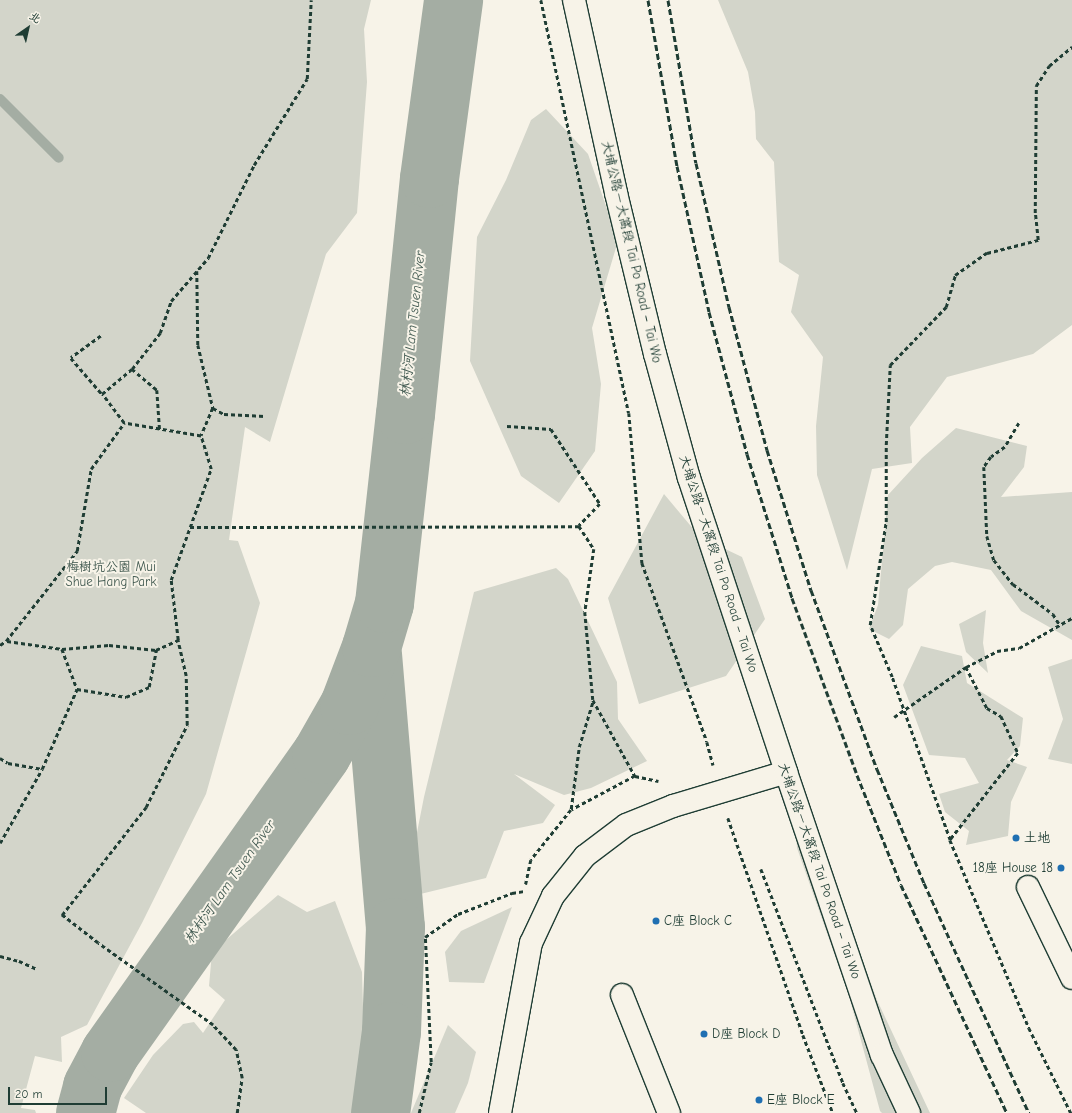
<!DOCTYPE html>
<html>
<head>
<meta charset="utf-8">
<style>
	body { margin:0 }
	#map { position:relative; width:1072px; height:1113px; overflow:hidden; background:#f7f3e8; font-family:"Comic Neue","LXGW WenKai TC",sans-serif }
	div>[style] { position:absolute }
	.green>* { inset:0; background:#d3d5ca }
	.stream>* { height:10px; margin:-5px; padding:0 5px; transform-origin:5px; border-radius:5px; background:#a4ada3 }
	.river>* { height:59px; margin:-29.5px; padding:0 29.5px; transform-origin:29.5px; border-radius:29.5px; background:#a4ada3 }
	.path>* { height:2.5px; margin-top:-1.25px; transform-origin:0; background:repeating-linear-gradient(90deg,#1f3d34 0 4px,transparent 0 7px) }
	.roads { filter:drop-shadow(1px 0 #1f3d34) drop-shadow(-1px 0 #1f3d34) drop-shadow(0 1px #1f3d34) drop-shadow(0 -1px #1f3d34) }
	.minor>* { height:22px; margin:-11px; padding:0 11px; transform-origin:11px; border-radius:11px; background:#f7f3e8 }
	.major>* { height:22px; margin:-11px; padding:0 11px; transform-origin:11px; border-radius:11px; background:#f7f3e8 }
	.rail>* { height:3px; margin-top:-1.5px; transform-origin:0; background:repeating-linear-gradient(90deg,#1f3d34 0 6px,transparent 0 9px) }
	.dots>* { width:11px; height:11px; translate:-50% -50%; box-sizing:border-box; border:2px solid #f7f3e8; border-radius:50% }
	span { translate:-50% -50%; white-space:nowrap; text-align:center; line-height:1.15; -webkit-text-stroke:4px #f7f3e8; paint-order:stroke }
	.street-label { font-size:13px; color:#1f3d34 }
	.park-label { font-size:13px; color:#435b52 }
	.poi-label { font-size:13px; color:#1f3d34 }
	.left { translate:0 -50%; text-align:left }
	.right { translate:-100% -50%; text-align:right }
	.water-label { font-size:14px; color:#405950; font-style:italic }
	.north { position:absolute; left:8px; top:8px; width:40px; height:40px; -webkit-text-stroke:3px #f7f3e8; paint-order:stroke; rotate:34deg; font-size:11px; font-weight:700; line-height:16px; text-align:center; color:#1f3d34 }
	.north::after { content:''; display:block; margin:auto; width:14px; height:18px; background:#1f3d34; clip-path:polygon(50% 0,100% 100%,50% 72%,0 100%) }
	.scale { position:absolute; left:8px; top:1087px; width:99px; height:18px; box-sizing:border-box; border:2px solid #1f3d34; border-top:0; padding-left:5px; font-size:12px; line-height:14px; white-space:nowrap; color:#1f3d34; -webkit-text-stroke:3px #f7f3e8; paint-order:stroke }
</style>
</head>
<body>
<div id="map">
	<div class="green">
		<i style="clip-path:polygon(0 0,371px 0,364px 29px,367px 82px,357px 213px,326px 254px,270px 442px,245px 427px,229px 540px,238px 541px,260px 603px,206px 794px,142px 923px,87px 1025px,61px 1037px,62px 1062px,35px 1056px,21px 1108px,35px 1110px,36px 1113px,0 1113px)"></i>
		<i style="clip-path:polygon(718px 0,1072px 0,1072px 325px,1033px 354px,947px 377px,910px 427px,912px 463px,872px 469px,847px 570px,817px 475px,816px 426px,823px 357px,791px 312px,799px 275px,779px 262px,774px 162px,756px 139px,755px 112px,748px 72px)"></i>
		<i style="clip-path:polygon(546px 109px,588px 154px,618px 241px,592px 328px,601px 384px,595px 451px,559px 503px,521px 476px,470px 361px,477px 237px,506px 180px,531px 120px)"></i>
		<i style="clip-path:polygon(956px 428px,1027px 446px,1024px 467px,1001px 497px,1072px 492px,1072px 640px,1021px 611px,991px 570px,952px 562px,935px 566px,908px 589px,903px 625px,889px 639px,869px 629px,878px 605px,888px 495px,922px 458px)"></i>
		<i style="clip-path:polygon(664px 494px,700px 537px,742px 557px,765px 619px,726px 676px,639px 704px,608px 598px)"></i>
		<i style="clip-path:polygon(556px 568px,568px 579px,617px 682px,618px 719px,647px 761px,591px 788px,564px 795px,514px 774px,555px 805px,543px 823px,504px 831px,486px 878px,404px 898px,424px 797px,474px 592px)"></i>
		<i style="clip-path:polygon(986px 610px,983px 643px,988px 673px,966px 652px,959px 624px)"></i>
		<i style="clip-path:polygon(921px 646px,962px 656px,967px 683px,1023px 718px,1020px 746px,1007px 760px,1027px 767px,1011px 802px,1008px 836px,966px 845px,969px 831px,945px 812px,939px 794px,979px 783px,965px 758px,929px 755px,903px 685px)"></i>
		<i style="clip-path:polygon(1072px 659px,1072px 764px,1048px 759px,1063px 719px,1048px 667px)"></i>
		<i style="clip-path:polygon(807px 807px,877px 1000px,930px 1113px,882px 1113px,880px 1111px,849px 996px,797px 848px,795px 820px)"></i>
		<i style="clip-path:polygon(278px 895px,307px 912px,335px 901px,362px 972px,364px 1040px,352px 1113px,146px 1113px,124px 1098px,153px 1055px,183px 1024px,194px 1022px,203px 1033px,225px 1000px,209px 986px,212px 952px)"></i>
		<i style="clip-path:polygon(512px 907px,484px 983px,449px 982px,445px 952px,461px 931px)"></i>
		<i style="clip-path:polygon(448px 1025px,476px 1052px,468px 1083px,455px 1113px,411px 1113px)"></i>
	</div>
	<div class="stream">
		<i style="left:0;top:99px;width:83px;rotate:45deg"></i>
	</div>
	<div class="river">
		<i style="left:372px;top:654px;width:274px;rotate:85.2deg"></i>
		<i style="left:395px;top:927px;width:104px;rotate:92.2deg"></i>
		<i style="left:391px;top:1031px;width:83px;rotate:97.6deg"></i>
		<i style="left:85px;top:1113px;width:28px;rotate:-75deg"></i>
		<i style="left:92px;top:1086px;width:38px;rotate:-62deg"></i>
		<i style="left:110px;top:1052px;width:365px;rotate:-54.7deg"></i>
		<i style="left:321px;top:754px;width:56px;rotate:-60.3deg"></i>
		<i style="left:349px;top:705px;width:62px;rotate:-69.2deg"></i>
		<i style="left:371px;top:647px;width:46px;rotate:-73.5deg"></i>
		<i style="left:384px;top:603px;width:190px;rotate:-83.7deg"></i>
		<i style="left:405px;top:414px;width:237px;rotate:-84.2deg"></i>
		<i style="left:429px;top:178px;width:180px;rotate:-82.3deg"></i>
	</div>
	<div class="path">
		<i style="left:541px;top:0;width:422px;rotate:78deg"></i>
		<i style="left:629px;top:413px;width:151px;rotate:85deg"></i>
		<i style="left:642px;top:563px;width:190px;rotate:70deg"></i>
		<i style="left:707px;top:742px;width:24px;rotate:75deg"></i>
		<i style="left:197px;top:271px;width:74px;rotate:89.2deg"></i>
		<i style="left:198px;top:345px;width:65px;rotate:76.6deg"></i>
		<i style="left:213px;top:408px;width:30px;rotate:113deg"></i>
		<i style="left:101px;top:336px;width:37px;rotate:144deg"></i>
		<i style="left:71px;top:358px;width:48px;rotate:49.3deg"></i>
		<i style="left:132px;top:369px;width:33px;rotate:40deg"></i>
		<i style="left:157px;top:390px;width:39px;rotate:86deg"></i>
		<i style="left:213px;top:408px;width:13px;rotate:29deg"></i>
		<i style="left:224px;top:414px;width:41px;rotate:2.8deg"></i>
		<i style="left:1019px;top:423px;width:28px;rotate:120deg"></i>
		<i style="left:1005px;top:447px;width:17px;rotate:144deg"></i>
		<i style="left:991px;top:457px;width:12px;rotate:125deg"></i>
		<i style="left:984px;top:467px;width:69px;rotate:87.5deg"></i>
		<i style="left:987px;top:536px;width:25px;rotate:74deg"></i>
		<i style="left:994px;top:560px;width:31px;rotate:52deg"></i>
		<i style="left:1013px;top:584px;width:50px;rotate:36.9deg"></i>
		<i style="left:1053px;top:614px;width:13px;rotate:58deg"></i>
		<i style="left:507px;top:426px;width:44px;rotate:3.9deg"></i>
		<i style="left:551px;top:429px;width:90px;rotate:56.8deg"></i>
		<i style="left:600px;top:504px;width:30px;rotate:134deg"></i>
		<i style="left:579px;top:526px;width:27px;rotate:57deg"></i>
		<i style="left:594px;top:549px;width:64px;rotate:98.1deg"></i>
		<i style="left:585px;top:612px;width:88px;rotate:84.8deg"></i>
		<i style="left:593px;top:700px;width:87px;rotate:61.1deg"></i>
		<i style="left:635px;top:776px;width:72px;rotate:152deg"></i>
		<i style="left:571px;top:810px;width:64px;rotate:128.7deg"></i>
		<i style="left:531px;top:860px;width:25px;rotate:102deg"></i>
		<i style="left:190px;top:527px;width:389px;rotate:-0.1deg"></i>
		<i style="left:7px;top:641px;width:56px;rotate:8.3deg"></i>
		<i style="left:62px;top:649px;width:43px;rotate:69.4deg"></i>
		<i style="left:0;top:645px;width:7px;rotate:-34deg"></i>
		<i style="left:6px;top:641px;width:115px;rotate:-51.7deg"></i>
		<i style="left:77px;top:551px;width:83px;rotate:-80.3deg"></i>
		<i style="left:91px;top:469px;width:57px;rotate:-54.3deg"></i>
		<i style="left:62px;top:649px;width:47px;rotate:-4.9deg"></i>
		<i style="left:109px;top:645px;width:47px;rotate:6.1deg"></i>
		<i style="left:966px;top:667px;width:46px;rotate:62.9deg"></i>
		<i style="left:987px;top:708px;width:16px;rotate:30deg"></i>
		<i style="left:1001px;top:716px;width:41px;rotate:65.3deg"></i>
		<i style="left:1018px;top:753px;width:110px;rotate:128deg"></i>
		<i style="left:950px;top:840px;width:204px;rotate:67.2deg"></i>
		<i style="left:1029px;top:1028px;width:95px;rotate:63.7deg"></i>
		<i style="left:894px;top:717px;width:88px;rotate:-34.8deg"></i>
		<i style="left:966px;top:667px;width:35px;rotate:-27deg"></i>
		<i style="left:997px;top:651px;width:22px;rotate:-8deg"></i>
		<i style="left:1019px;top:648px;width:61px;rotate:-29.5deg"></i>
		<i style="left:0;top:758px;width:9px;rotate:32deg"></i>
		<i style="left:8px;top:763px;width:35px;rotate:10deg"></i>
		<i style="left:635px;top:776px;width:24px;rotate:12deg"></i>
		<i style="left:571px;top:809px;width:63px;rotate:-82.6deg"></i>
		<i style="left:579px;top:747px;width:48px;rotate:-73.1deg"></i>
		<i style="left:728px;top:818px;width:230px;rotate:70.9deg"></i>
		<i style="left:803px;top:1035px;width:84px;rotate:69deg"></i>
		<i style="left:950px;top:840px;width:173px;rotate:-109.6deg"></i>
		<i style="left:892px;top:677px;width:56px;rotate:-112.9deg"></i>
		<i style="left:870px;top:625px;width:104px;rotate:-81.2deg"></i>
		<i style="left:886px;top:522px;width:77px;rotate:-90deg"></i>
		<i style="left:886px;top:445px;width:80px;rotate:-87.1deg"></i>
		<i style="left:890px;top:365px;width:81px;rotate:-46deg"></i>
		<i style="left:946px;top:307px;width:33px;rotate:-74deg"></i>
		<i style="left:955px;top:275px;width:39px;rotate:-35deg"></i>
		<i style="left:987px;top:253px;width:53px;rotate:-14.3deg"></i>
		<i style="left:1038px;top:240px;width:27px;rotate:-96deg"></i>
		<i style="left:1035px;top:213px;width:127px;rotate:-89.5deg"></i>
		<i style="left:1036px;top:86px;width:24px;rotate:-57deg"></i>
		<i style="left:1049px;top:66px;width:30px;rotate:-40deg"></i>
		<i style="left:0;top:843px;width:85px;rotate:-60.4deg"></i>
		<i style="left:42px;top:769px;width:87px;rotate:-66.4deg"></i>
		<i style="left:77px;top:689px;width:50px;rotate:9.3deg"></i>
		<i style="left:126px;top:697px;width:25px;rotate:-23deg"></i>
		<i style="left:149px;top:687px;width:38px;rotate:-79deg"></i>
		<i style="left:156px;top:650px;width:24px;rotate:-24deg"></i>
		<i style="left:761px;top:869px;width:229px;rotate:69deg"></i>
		<i style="left:843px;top:1083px;width:33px;rotate:65deg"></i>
		<i style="left:0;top:956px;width:20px;rotate:15deg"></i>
		<i style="left:19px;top:961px;width:20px;rotate:24deg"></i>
		<i style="left:237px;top:1113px;width:35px;rotate:-82deg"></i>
		<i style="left:242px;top:1078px;width:29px;rotate:-102deg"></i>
		<i style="left:236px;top:1050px;width:34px;rotate:-133deg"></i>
		<i style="left:213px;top:1025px;width:141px;rotate:-144.5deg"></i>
		<i style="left:98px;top:943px;width:46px;rotate:-142.1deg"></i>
		<i style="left:62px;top:915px;width:137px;rotate:-52.1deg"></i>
		<i style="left:146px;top:807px;width:92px;rotate:-63.4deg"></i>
		<i style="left:187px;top:725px;width:49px;rotate:-91.2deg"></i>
		<i style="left:186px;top:676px;width:37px;rotate:-103deg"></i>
		<i style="left:178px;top:640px;width:60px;rotate:-96.7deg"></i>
		<i style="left:171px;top:580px;width:118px;rotate:-70.2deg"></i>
		<i style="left:211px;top:469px;width:34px;rotate:-107deg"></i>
		<i style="left:201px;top:436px;width:78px;rotate:-170.4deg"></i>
		<i style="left:124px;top:423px;width:36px;rotate:-127deg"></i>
		<i style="left:102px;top:394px;width:39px;rotate:-40deg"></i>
		<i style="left:132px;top:369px;width:46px;rotate:-52.1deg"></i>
		<i style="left:160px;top:333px;width:34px;rotate:-71deg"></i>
		<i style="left:171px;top:301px;width:57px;rotate:-49.3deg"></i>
		<i style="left:208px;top:258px;width:104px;rotate:-63.7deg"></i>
		<i style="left:254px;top:165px;width:101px;rotate:-58.4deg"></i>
		<i style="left:307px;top:79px;width:79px;rotate:-87.1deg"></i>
		<i style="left:419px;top:1113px;width:52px;rotate:-76.8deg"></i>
		<i style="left:431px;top:1062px;width:125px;rotate:-92.7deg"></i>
		<i style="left:425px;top:937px;width:40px;rotate:-34.9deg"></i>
		<i style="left:458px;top:914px;width:58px;rotate:-21.3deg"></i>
		<i style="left:512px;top:893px;width:12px;rotate:-9deg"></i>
	</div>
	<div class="roads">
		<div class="minor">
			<i style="left:1028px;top:887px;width:101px;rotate:64.2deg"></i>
			<i style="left:622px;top:995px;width:127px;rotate:68.3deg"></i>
			<i style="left:500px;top:1113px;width:173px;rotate:-79.7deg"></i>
			<i style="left:531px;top:943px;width:52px;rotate:-64.9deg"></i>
			<i style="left:553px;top:896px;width:51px;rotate:-51.3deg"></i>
			<i style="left:585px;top:856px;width:51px;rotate:-37.1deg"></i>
			<i style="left:626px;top:825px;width:51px;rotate:-22deg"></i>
			<i style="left:673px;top:806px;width:118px;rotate:-16.7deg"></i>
		</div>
		<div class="major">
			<i style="left:574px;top:0;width:198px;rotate:77.7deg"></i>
			<i style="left:616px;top:193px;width:166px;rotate:76.4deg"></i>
			<i style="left:655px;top:354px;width:129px;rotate:74.7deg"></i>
			<i style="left:689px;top:478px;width:310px;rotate:71.7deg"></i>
			<i style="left:786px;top:772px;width:299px;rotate:71.3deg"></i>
			<i style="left:882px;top:1055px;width:64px;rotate:65deg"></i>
		</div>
	</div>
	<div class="rail">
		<i style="left:648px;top:0;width:169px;rotate:80.1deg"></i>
		<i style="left:677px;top:166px;width:149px;rotate:77.6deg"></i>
		<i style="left:709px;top:312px;width:147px;rotate:75deg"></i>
		<i style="left:747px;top:454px;width:151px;rotate:72.6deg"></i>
		<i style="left:792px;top:598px;width:189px;rotate:69.8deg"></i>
		<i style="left:857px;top:775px;width:118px;rotate:68.2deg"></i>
		<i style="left:901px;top:885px;width:251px;rotate:65.1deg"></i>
		<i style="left:668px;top:0;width:165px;rotate:80.3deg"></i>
		<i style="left:696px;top:163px;width:148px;rotate:77.1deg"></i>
		<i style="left:729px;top:307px;width:148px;rotate:75.1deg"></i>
		<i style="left:767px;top:450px;width:147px;rotate:72.6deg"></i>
		<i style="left:811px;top:590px;width:191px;rotate:69.8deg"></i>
		<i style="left:877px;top:769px;width:123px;rotate:67.6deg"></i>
		<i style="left:924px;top:883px;width:253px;rotate:65.5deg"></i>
	</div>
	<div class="dots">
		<i style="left:1016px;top:838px;background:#1f6fb2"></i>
		<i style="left:1061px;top:868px;background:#1f6fb2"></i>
		<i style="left:656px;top:921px;background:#1f6fb2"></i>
		<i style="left:704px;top:1034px;background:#1f6fb2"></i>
		<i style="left:759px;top:1100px;background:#1f6fb2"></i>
	</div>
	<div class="street-label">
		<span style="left:631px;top:252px;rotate:77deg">大埔公路－大窩段 Tai Po Road – Tai Wo</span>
		<span style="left:718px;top:564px;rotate:72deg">大埔公路－大窩段 Tai Po Road – Tai Wo</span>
		<span style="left:819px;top:871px;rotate:71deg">大埔公路－大窩段 Tai Po Road – Tai Wo</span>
	</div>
	<div class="park-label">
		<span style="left:111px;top:575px">梅樹坑公園 Mui<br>Shue Hang Park</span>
	</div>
	<div class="poi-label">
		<span class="left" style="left:1024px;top:838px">土地</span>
		<span class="right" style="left:1053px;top:868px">18座 House 18</span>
		<span class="left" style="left:664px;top:921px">C座 Block C</span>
		<span class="left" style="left:712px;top:1034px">D座 Block D</span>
		<span class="left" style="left:767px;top:1100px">E座 Block E</span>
	</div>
	<div class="water-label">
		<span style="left:413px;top:324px;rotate:-84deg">林村河 Lam Tsuen River</span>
		<span style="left:230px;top:882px;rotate:-55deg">林村河 Lam Tsuen River</span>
	</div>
	<div class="north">北</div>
	<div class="scale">20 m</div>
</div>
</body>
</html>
